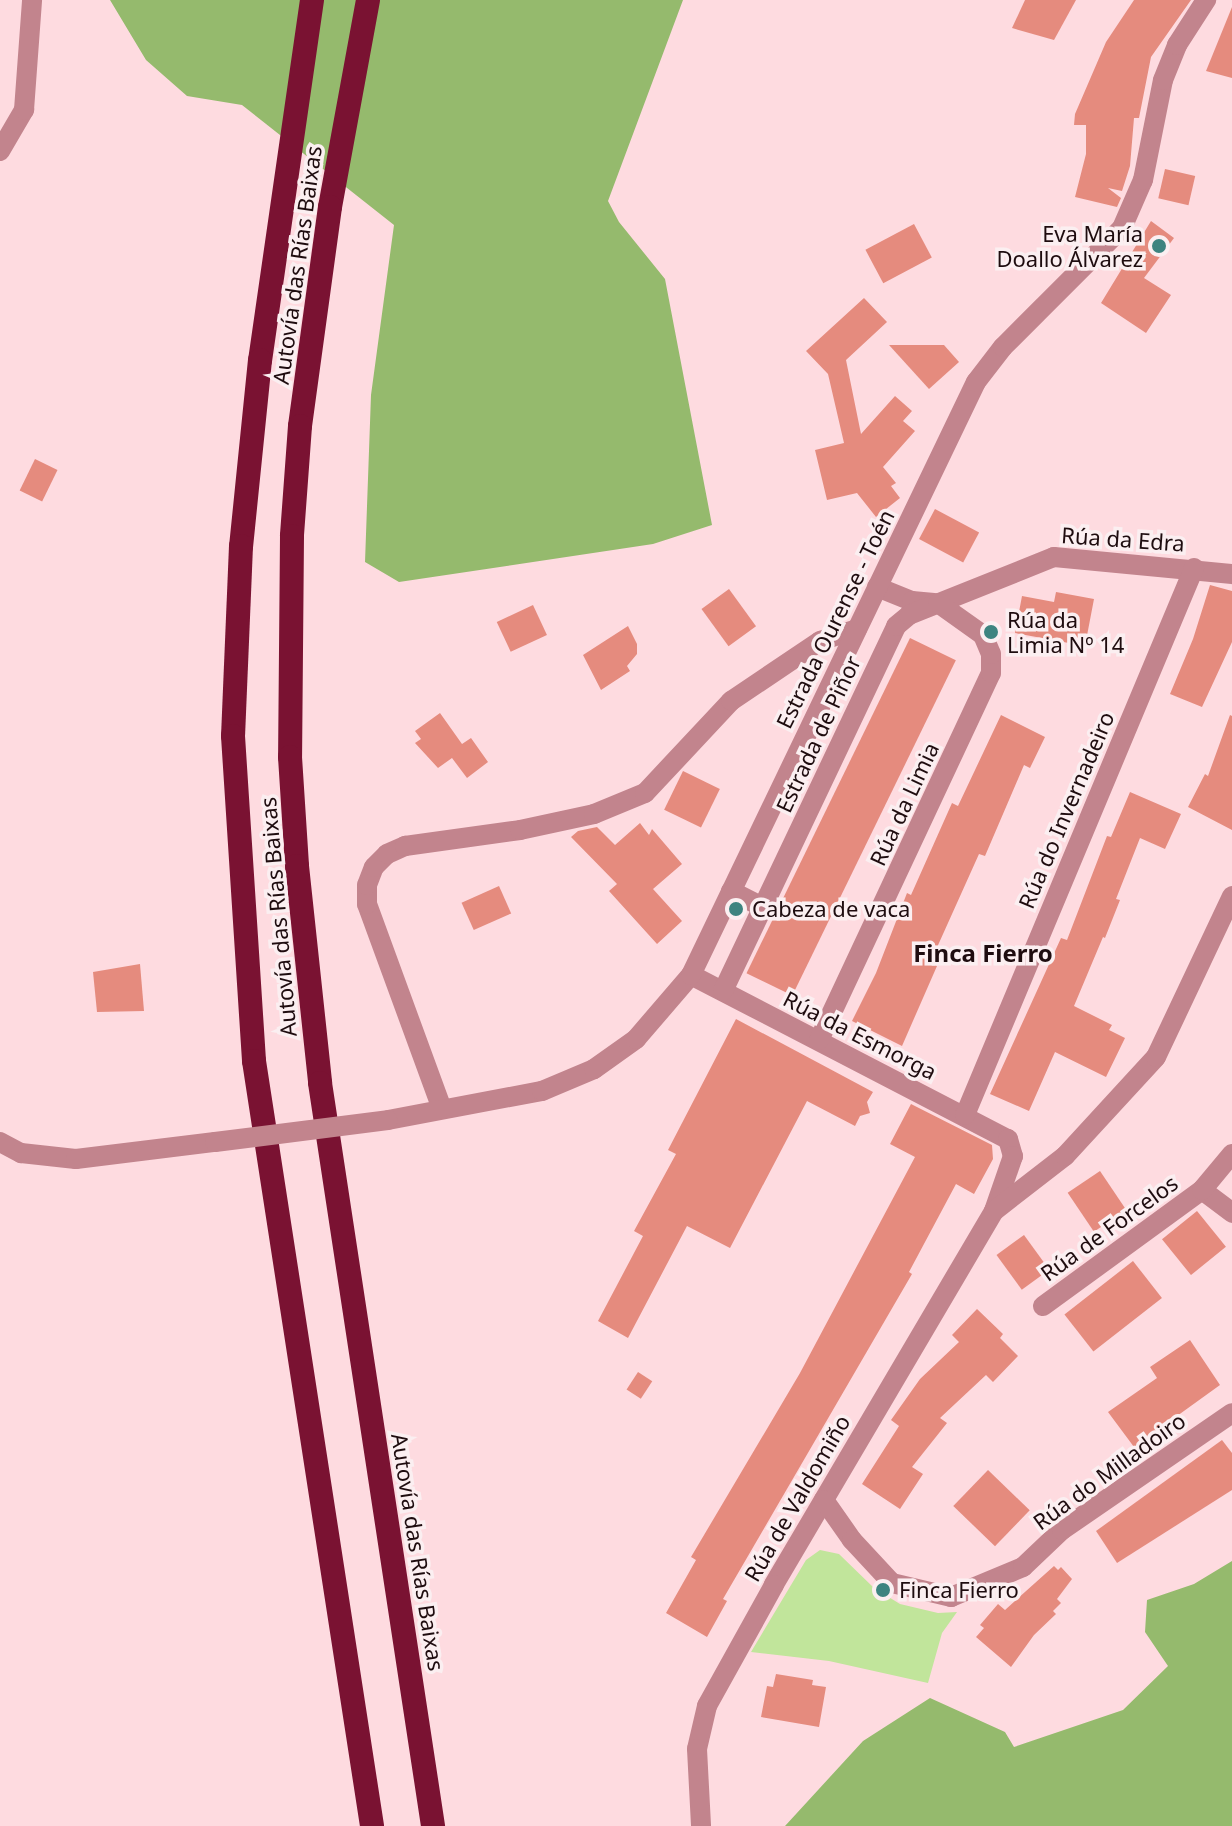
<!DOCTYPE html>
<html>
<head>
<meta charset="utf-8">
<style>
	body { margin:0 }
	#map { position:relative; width:1232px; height:1826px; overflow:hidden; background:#fedbe0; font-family:"Noto Sans",sans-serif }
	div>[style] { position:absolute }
	.green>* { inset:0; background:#c1e59b }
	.forest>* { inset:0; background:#95ba6d }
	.building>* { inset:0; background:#e58b7e; transform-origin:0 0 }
	.minor>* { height:20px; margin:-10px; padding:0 10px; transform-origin:10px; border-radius:10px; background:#c2848d }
	.tertiary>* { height:20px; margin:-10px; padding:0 10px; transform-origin:10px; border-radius:10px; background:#c2848d }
	.motorway>* { height:24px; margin:-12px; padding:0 12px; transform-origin:12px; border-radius:12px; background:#7a1232 }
	.tertiary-bridge>* { height:20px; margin:-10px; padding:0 10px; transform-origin:10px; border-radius:10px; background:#c2848d }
	.dots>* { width:22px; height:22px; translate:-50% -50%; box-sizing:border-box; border:4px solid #fbeff1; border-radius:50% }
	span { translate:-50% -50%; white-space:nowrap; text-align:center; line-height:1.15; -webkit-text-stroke:7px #fbeff1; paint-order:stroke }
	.poi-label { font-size:22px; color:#1e0c0f }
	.right { translate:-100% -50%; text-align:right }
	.left { translate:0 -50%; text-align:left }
	.street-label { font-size:22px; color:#1e0c0f }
	.neighbourhood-label { font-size:24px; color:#1e0c0f; font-weight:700 }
</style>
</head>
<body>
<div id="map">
	<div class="green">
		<i style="clip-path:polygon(820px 1550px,839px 1554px,874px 1588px,900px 1604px,938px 1613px,957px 1612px,942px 1633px,928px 1683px,829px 1661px,751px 1652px,806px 1560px)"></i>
	</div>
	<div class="forest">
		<i style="clip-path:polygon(110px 0,683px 0,608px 201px,619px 222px,665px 279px,712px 525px,653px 544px,399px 582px,365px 562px,371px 395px,394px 225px,242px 105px,187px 96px,146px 60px)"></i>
		<i style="clip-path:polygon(1232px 1561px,1232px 1826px,785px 1826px,863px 1741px,930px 1698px,1005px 1732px,1014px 1747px,1123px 1710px,1168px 1666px,1145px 1632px,1147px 1600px,1194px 1584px)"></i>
	</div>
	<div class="building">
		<i style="clip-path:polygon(1025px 0,1076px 0,1054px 40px,1012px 28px)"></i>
		<i style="clip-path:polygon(1134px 0,1191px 0,1151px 57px,1139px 118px,1134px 118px,1130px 166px,1122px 191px,1108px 188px,1121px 198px,1117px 207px,1075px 197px,1086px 154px,1086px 125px,1074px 125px,1075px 114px,1106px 42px)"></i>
		<i style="clip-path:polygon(1232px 7px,1232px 78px,1206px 71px)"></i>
		<i style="left:1165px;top:169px;width:31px;height:30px;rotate:13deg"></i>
		<i style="clip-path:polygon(1151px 221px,1174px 238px,1144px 278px,1171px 295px,1146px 333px,1101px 303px)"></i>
		<i style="left:914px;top:224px;width:38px;height:55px;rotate:62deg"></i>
		<i style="clip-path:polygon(864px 298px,887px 322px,846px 360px,861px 434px,895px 396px,912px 411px,903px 421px,915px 431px,883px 467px,896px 483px,891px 486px,900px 498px,876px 517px,857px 493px,827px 500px,815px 450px,844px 443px,828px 374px,806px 351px)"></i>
		<i style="clip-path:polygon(889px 345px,944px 345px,959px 362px,929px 389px)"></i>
		<i style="left:35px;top:459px;width:25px;height:35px;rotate:26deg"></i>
		<i style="left:935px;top:509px;width:50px;height:34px;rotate:28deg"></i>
		<i style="clip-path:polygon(1210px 585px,1232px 591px,1232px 642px,1202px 707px,1170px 694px,1193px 639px)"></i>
		<i style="left:729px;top:589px;width:46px;height:34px;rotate:54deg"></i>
		<i style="clip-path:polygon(1056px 592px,1094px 599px,1085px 646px,1015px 633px,1022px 596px,1054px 602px)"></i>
		<i style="left:533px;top:605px;width:33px;height:40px;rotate:65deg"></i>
		<i style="clip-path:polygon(628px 626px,637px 644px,637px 654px,627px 666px,630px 671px,601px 690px,583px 655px)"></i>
		<i style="left:910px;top:638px;width:51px;height:373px;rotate:26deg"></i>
		<i style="clip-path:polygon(440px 713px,462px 744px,471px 738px,488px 762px,467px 778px,452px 758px,438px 768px,415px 743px,421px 739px,415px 731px)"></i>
		<i style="clip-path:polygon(1001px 715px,1045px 737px,1030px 768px,1024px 765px,985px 856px,979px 854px,930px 963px,937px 966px,902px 1046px,852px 1021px,876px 973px,907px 893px,911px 895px,952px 803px,958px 806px)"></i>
		<i style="clip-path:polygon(1230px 715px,1232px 716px,1232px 830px,1188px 807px,1205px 774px,1208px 776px)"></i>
		<i style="left:683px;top:771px;width:41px;height:43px;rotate:26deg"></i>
		<i style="clip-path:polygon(1130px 792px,1181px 814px,1165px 849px,1140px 838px,1116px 899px,1120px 900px,1105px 938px,1103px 937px,1074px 1006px,1112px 1025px,1109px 1030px,1125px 1038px,1106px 1077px,1055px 1052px,1029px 1111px,990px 1094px,1061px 938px,1067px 940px,1107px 836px,1111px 837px)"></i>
		<i style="clip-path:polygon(640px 823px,649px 835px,652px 829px,682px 864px,653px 889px,682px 921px,657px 944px,609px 891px,617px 884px,571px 837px,578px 831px,597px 827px,615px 845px)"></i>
		<i style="left:499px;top:886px;width:30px;height:41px;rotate:66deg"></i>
		<i style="clip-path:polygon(140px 964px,144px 1011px,97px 1012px,93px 972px)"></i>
		<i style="clip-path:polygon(736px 1019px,873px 1092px,867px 1102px,870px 1113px,860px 1116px,855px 1126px,807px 1101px,730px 1248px,687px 1226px,628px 1338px,598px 1321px,643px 1236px,634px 1231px,676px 1154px,668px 1150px)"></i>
		<i style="clip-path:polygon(911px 1104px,992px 1145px,993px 1159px,974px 1194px,956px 1184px,909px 1272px,912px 1274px,723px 1599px,727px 1601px,707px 1637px,666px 1613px,696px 1560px,691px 1557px,800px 1373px,915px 1157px,890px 1144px)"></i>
		<i style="left:1100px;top:1171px;width:47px;height:39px;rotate:56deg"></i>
		<i style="left:1197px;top:1211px;width:46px;height:45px;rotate:51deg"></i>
		<i style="left:1024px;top:1235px;width:43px;height:34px;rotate:54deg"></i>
		<i style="left:1133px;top:1261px;width:47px;height:87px;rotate:52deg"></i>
		<i style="clip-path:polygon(977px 1309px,1003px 1334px,1000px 1338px,1018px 1356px,993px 1382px,986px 1375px,940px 1418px,947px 1423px,912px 1467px,923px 1474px,900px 1509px,862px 1484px,899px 1426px,891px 1420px,920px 1379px,959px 1342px,952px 1335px)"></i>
		<i style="clip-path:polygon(1190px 1340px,1220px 1385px,1134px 1447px,1108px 1412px,1157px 1378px,1150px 1367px)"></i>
		<i style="left:638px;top:1372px;width:17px;height:21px;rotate:33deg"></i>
		<i style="clip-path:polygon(1222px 1440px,1232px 1453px,1232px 1490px,1117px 1563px,1096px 1531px)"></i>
		<i style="left:988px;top:1470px;width:58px;height:50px;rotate:44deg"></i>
		<i style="clip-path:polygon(1054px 1566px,1058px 1570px,1061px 1567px,1072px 1579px,1057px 1599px,1061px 1603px,1053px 1611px,1056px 1614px,1034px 1635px,1011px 1667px,976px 1637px,984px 1628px,980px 1625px,998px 1604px,1005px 1610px)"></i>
		<i style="clip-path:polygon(776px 1674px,813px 1680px,812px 1685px,826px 1687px,819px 1727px,761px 1717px,767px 1686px,773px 1687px)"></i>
	</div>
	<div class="minor">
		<i style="left:0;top:151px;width:48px;rotate:-59.7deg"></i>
		<i style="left:24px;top:110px;width:110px;rotate:-85.8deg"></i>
		<i style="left:877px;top:587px;width:38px;rotate:22deg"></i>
		<i style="left:912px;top:601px;width:22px;rotate:5deg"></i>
		<i style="left:731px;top:891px;width:36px;rotate:27deg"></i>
		<i style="left:691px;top:975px;width:357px;rotate:27.4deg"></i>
		<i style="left:1008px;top:1139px;width:18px;rotate:74deg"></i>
		<i style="left:1013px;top:1156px;width:58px;rotate:109.1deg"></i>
		<i style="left:994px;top:1211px;width:434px;rotate:120.5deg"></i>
		<i style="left:774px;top:1585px;width:138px;rotate:119deg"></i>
		<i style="left:707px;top:1706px;width:44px;rotate:103.1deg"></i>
		<i style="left:697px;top:1749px;width:77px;rotate:87deg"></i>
		<i style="left:723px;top:991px;width:404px;rotate:-64.6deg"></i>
		<i style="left:896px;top:626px;width:17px;rotate:-40deg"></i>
		<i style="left:909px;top:615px;width:156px;rotate:-21.8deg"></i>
		<i style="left:1054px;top:557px;width:179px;rotate:5.5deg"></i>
		<i style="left:819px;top:1040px;width:405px;rotate:-64.9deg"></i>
		<i style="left:991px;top:673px;width:19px;rotate:-90deg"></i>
		<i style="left:991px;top:654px;width:21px;rotate:-113deg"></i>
		<i style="left:983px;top:635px;width:55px;rotate:-144.6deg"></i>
		<i style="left:442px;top:1109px;width:218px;rotate:-110.1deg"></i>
		<i style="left:367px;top:904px;width:19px;rotate:-90deg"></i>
		<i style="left:367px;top:885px;width:19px;rotate:-69deg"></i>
		<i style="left:374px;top:867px;width:18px;rotate:-45deg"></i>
		<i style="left:387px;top:854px;width:20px;rotate:-24deg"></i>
		<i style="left:405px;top:846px;width:116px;rotate:-7.9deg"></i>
		<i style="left:520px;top:830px;width:76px;rotate:-12.2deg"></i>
		<i style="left:594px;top:814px;width:55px;rotate:-22.4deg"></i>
		<i style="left:645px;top:793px;width:126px;rotate:-46.9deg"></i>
		<i style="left:731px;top:701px;width:107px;rotate:-34deg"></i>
		<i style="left:820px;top:641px;width:39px;rotate:-18deg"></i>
		<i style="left:965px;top:1115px;width:593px;rotate:-67.28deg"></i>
		<i style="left:1202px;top:1190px;width:38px;rotate:37deg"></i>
		<i style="left:994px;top:1211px;width:90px;rotate:-37.8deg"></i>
		<i style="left:1065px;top:1156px;width:134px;rotate:-47.4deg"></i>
		<i style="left:1156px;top:1057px;width:178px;rotate:-64.7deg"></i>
		<i style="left:1043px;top:1306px;width:197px;rotate:-36.1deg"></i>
		<i style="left:1202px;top:1190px;width:47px;rotate:-50.2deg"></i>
		<i style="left:824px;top:1500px;width:49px;rotate:55deg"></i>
		<i style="left:852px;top:1540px;width:59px;rotate:47.1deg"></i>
		<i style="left:892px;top:1583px;width:61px;rotate:13.3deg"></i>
		<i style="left:951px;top:1597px;width:78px;rotate:-22.6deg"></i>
		<i style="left:1023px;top:1567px;width:54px;rotate:-43.5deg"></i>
		<i style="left:1062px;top:1530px;width:206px;rotate:-34.5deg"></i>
	</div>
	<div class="tertiary">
		<i style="left:388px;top:1120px;width:157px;rotate:-10.7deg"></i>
		<i style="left:542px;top:1091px;width:56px;rotate:-22.9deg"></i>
		<i style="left:594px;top:1069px;width:52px;rotate:-35.5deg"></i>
		<i style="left:636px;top:1039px;width:84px;rotate:-49.3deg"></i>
		<i style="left:691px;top:975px;width:658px;rotate:-64.33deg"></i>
		<i style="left:976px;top:382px;width:44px;rotate:-52.4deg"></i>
		<i style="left:1003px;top:347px;width:168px;rotate:-45deg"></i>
		<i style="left:1122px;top:228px;width:52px;rotate:-66.4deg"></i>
		<i style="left:1143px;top:180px;width:102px;rotate:-78.7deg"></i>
		<i style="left:1163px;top:80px;width:38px;rotate:-68deg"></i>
		<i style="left:1177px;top:45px;width:54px;rotate:-57.2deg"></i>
		<i style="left:0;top:1142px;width:24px;rotate:28deg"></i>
		<i style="left:21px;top:1153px;width:55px;rotate:6.2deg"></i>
		<i style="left:76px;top:1159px;width:140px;rotate:-7deg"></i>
	</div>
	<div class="motorway">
		<i style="left:312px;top:0;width:364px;rotate:98.2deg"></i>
		<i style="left:260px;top:360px;width:187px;rotate:95.8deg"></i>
		<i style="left:241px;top:546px;width:190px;rotate:92.4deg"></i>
		<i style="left:233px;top:736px;width:326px;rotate:86.3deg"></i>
		<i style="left:254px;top:1061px;width:774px;rotate:81.23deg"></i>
		<i style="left:368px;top:0;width:210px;rotate:100.4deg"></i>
		<i style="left:330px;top:207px;width:221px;rotate:97.8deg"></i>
		<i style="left:300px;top:426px;width:110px;rotate:94.2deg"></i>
		<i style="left:292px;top:536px;width:221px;rotate:90.5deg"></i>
		<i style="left:290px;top:757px;width:109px;rotate:86.3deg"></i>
		<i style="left:297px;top:866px;width:218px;rotate:83.9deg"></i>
		<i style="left:320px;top:1083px;width:752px;rotate:81.35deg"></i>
	</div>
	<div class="tertiary-bridge">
		<i style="left:215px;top:1142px;width:174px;rotate:-7.2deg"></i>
	</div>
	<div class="dots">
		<i style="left:1159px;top:246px;background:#3d8480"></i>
		<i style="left:991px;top:632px;background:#3d8480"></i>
		<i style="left:736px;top:909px;background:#3d8480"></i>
		<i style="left:883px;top:1590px;background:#3d8480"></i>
	</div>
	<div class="poi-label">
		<span class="right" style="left:1143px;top:246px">Eva María<br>Doallo Álvarez</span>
		<span class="left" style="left:1007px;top:632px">Rúa da<br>Limia Nº 14</span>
		<span class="left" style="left:752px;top:909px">Cabeza de vaca</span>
		<span class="left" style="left:899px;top:1590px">Finca Fierro</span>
	</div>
	<div class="street-label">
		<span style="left:297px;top:265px;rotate:-82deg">Autovía das Rías Baixas</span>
		<span style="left:1123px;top:539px;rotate:4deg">Rúa da Edra</span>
		<span style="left:835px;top:619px;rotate:-64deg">Estrada Ourense - Toén</span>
		<span style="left:818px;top:734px;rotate:-65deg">Estrada de Piñor</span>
		<span style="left:904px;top:804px;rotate:-65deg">Rúa da Limia</span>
		<span style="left:1066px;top:810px;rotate:-67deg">Rúa do Invernadeiro</span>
		<span style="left:278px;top:917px;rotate:-95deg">Autovía das Rías Baixas</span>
		<span style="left:860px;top:1035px;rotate:27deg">Rúa da Esmorga</span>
		<span style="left:1109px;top:1228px;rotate:-36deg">Rúa de Forcelos</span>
		<span style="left:1109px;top:1471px;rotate:-36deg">Rúa do Milladoiro</span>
		<span style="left:797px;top:1498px;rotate:-60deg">Rúa de Valdomiño</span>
		<span style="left:418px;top:1552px;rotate:81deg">Autovía das Rías Baixas</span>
	</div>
	<div class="neighbourhood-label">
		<span style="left:983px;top:953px">Finca Fierro</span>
	</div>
</div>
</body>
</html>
